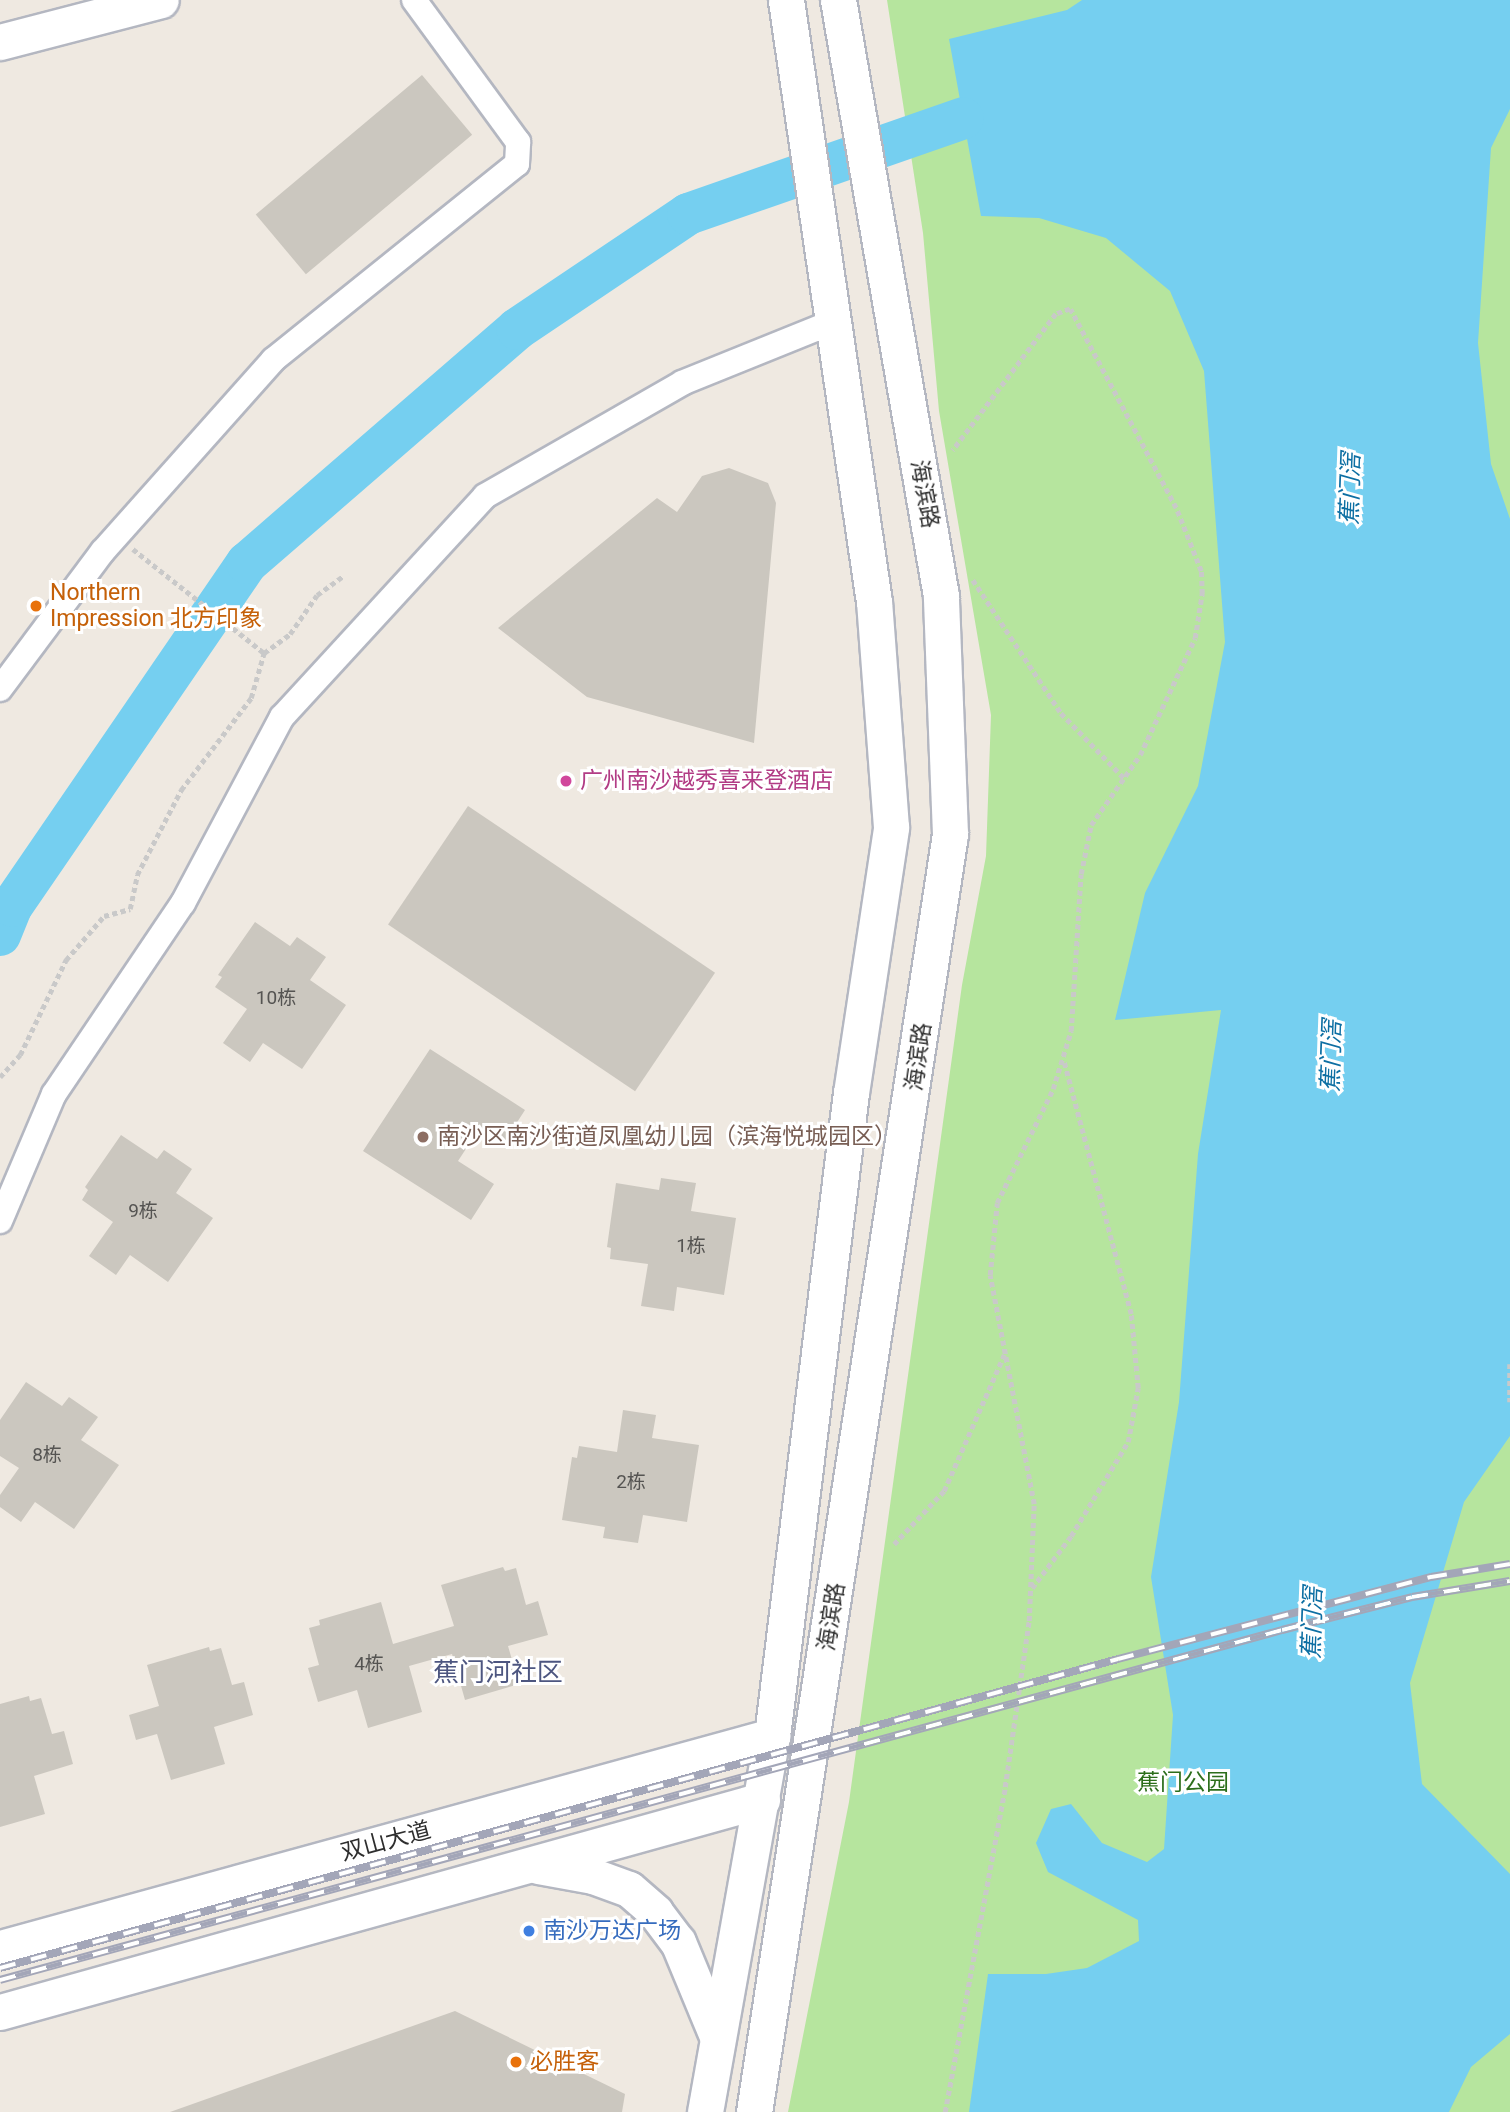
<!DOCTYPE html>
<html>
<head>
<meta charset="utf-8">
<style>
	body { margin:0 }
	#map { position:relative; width:1510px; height:2112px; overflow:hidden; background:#efe9e1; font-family:Roboto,"Noto Sans SC",sans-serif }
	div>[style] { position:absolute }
	.green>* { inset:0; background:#b6e59e }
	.water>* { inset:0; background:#75cff0 }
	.river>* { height:42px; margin:-21px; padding:0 21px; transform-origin:21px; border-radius:21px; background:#75cff0 }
	.building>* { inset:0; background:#cbc7bf; transform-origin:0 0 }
	.path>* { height:4.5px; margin-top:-2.25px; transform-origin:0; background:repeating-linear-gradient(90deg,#c9c9c9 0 5px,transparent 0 8.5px) }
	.roads { filter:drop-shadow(2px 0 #b4b7c1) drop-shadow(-2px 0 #b4b7c1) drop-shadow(0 2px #b4b7c1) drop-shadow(0 -2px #b4b7c1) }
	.street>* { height:24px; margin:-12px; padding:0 12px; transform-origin:12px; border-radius:12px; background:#fff }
	.secondary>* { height:35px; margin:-17.5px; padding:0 17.5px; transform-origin:17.5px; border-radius:17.5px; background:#fff }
	.rail>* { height:8px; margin-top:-4px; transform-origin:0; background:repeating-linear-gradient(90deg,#fff 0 16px,#a3a6b8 0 32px); box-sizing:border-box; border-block:2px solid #a3a6b8 }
	.dots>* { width:19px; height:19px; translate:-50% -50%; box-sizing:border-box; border:4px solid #fff; border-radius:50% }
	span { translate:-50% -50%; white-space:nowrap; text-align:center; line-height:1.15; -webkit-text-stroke:6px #fff; paint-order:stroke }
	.number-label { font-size:19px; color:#555452 }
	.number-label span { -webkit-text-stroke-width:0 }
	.street-label { font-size:23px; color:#2e2e2e }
	.food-label { font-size:23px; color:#c56008 }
	.left { translate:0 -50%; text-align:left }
	.hotel-label { font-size:23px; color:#b23c85 }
	.education-label { font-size:23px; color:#785e54 }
	.park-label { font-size:23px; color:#2c6e1b }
	.shop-label { font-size:23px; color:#366cbe }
	.water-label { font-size:24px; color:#0d6fa3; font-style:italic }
	.quarter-label { font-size:26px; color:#4d5680 }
</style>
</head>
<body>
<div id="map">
	<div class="green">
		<i style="clip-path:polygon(887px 0,1510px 0,1510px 2112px,788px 2112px,849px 1802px,962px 985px,986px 856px,991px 715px,939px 411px,923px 233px)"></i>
	</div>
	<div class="water">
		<i style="clip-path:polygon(1082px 0,1510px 0,1510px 109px,1491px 148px,1478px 343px,1491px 464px,1510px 519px,1510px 1436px,1464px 1502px,1410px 1683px,1422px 1784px,1510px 1874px,1510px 2034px,1471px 2067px,1449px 2112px,969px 2112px,988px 1974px,1046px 1974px,1087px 1968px,1139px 1941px,1138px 1920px,1048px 1872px,1036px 1843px,1051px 1809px,1071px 1804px,1102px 1843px,1147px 1862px,1164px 1849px,1173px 1715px,1151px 1577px,1179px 1402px,1198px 1154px,1221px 1010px,1115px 1020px,1145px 893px,1198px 786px,1225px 642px,1204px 371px,1170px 291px,1106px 238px,1039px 218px,981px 216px,949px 39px,1067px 10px)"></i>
	</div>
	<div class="river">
		<i style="left:0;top:935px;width:31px;rotate:-68deg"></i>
		<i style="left:12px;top:906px;width:416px;rotate:-55.6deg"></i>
		<i style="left:247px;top:563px;width:357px;rotate:-40.9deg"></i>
		<i style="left:517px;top:329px;width:206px;rotate:-33.9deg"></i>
		<i style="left:688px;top:214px;width:291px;rotate:-19.2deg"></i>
	</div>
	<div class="building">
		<i style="left:422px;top:75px;width:78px;height:217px;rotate:50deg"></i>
		<i style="clip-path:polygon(729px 468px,768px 483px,776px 503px,754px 743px,587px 697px,498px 628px,657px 498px,677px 512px,702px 476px)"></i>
		<i style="left:468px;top:806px;width:298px;height:143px;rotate:34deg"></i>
		<i style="clip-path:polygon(255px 922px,290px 946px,297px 937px,326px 957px,310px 980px,346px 1005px,302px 1069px,263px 1043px,250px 1062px,223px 1043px,247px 1009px,215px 987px,222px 977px,218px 975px)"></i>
		<i style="clip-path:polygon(430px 1049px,525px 1110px,503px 1144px,479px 1129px,458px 1161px,494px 1184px,471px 1220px,363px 1151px)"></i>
		<i style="clip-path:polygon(121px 1135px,157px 1159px,164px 1150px,192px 1169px,176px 1193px,213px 1218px,168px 1282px,130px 1255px,116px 1275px,89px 1256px,113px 1222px,82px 1200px,88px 1190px,85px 1187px)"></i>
		<i style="clip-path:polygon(661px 1178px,696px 1183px,691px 1211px,736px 1218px,724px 1295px,677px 1287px,674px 1311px,641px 1306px,648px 1264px,610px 1259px,611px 1248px,607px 1247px,616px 1183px,659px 1190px)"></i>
		<i style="clip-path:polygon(26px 1382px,62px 1406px,69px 1397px,98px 1417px,81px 1440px,119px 1465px,74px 1529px,35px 1502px,21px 1522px,0 1507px,0 1495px,19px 1468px,0 1456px,0 1420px)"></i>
		<i style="clip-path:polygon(623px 1410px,656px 1415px,652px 1438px,699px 1445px,687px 1522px,643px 1515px,638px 1543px,603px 1538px,605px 1527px,562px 1520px,572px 1457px,577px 1458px,579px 1446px,617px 1452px)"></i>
		<i style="clip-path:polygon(503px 1567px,505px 1571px,516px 1568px,526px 1605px,538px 1601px,548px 1635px,508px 1646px,519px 1684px,465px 1700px,452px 1654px,409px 1666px,422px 1712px,368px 1728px,357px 1690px,318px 1702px,308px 1668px,319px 1665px,309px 1628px,320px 1625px,319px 1620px,381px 1602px,393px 1644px,454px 1626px,441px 1585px)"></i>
		<i style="clip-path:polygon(209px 1647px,210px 1651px,221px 1648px,232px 1685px,244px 1682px,253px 1715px,214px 1727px,225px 1764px,171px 1780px,157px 1734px,136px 1740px,129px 1715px,159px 1706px,147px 1665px)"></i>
		<i style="clip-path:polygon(29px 1696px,30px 1701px,41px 1698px,52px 1734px,64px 1731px,73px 1764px,34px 1776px,45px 1814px,0 1827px,0 1704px)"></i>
		<i style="clip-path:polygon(455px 2011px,625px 2094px,622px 2112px,170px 2112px)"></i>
	</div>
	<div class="path">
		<i style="left:133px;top:549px;width:167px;rotate:38.4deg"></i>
		<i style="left:973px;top:580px;width:159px;rotate:56.5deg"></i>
		<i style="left:1061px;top:713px;width:91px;rotate:45.9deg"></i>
		<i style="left:0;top:1077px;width:30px;rotate:-48deg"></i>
		<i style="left:20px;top:1055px;width:106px;rotate:-64.2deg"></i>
		<i style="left:66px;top:960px;width:58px;rotate:-49.2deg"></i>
		<i style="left:104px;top:916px;width:27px;rotate:-15deg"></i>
		<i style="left:130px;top:909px;width:35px;rotate:-78deg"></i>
		<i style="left:137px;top:875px;width:96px;rotate:-62.6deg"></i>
		<i style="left:181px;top:790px;width:116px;rotate:-52.7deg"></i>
		<i style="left:251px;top:698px;width:47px;rotate:-73.9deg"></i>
		<i style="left:264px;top:653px;width:32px;rotate:-36deg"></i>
		<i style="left:290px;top:634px;width:47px;rotate:-55.3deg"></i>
		<i style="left:317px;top:595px;width:31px;rotate:-36deg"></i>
		<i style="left:1510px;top:1364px;width:38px;rotate:90deg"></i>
		<i style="left:894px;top:1544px;width:73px;rotate:-46.7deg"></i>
		<i style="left:944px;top:1491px;width:149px;rotate:-66.2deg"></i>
		<i style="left:1032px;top:1588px;width:65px;rotate:-53.1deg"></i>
		<i style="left:1071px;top:1536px;width:110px;rotate:-58.8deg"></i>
		<i style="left:1128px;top:1442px;width:55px;rotate:-79.5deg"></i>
		<i style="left:1138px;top:1388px;width:74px;rotate:-95.4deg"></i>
		<i style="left:1131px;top:1314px;width:261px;rotate:-104.9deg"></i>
		<i style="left:945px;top:2112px;width:330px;rotate:-79.5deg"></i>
		<i style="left:1005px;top:1787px;width:168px;rotate:-81.8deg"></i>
		<i style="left:1029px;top:1621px;width:117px;rotate:-87.6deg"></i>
		<i style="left:1034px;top:1504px;width:233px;rotate:-100.9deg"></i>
		<i style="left:990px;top:1275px;width:72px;rotate:-84.4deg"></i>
		<i style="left:997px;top:1203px;width:127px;rotate:-63.8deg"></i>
		<i style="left:1053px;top:1089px;width:61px;rotate:-72.8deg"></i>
		<i style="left:1071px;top:1031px;width:157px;rotate:-86.4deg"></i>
		<i style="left:1081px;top:874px;width:50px;rotate:-78.5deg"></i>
		<i style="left:1091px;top:825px;width:85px;rotate:-55deg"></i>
		<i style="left:1140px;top:755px;width:129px;rotate:-64.8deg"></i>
		<i style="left:1195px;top:638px;width:45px;rotate:-81deg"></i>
		<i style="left:1202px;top:594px;width:23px;rotate:-92deg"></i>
		<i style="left:1201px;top:571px;width:68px;rotate:-111.6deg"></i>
		<i style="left:1176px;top:508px;width:225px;rotate:-118deg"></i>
		<i style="left:1070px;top:309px;width:15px;rotate:160deg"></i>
		<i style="left:1056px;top:314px;width:171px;rotate:127.1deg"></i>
	</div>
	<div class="roads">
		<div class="street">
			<i style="left:0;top:689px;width:172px;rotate:-53.3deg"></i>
			<i style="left:103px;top:551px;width:256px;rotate:-48.3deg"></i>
			<i style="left:273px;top:360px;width:313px;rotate:-38.8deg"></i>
			<i style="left:517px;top:164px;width:22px;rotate:-87deg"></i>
			<i style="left:518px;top:142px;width:176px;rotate:-126.2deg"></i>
			<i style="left:0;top:1221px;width:138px;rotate:-67deg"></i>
			<i style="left:54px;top:1094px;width:230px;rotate:-56deg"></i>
			<i style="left:183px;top:903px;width:211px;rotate:-62deg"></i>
			<i style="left:282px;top:717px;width:300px;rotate:-47.4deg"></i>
			<i style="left:485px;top:496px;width:227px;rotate:-29.8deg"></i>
			<i style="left:682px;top:383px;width:163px;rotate:-22deg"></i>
		</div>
		<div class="secondary">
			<i style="left:0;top:42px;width:166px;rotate:-14.6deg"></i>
			<i style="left:538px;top:1866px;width:56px;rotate:10.3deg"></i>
			<i style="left:593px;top:1876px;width:38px;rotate:20deg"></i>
			<i style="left:629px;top:1889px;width:35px;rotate:41deg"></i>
			<i style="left:655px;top:1912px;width:38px;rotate:53deg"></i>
			<i style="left:678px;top:1942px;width:102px;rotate:67.5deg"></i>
			<i style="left:0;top:1948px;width:801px;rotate:-15.36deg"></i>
			<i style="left:0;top:2012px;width:791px;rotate:-15.55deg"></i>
			<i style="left:705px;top:2112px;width:382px;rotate:-79.9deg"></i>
			<i style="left:772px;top:1736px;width:648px;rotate:-83deg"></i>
			<i style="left:851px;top:1093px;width:269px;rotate:-81.4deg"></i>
			<i style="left:891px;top:827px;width:226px;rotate:-94.3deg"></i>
			<i style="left:874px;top:602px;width:608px;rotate:-98.32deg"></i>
			<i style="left:754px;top:2112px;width:1293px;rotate:-81.28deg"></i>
			<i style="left:950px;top:834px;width:238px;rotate:-92.2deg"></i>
			<i style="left:941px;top:596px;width:605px;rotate:-99.8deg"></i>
		</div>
	</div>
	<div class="rail">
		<i style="left:0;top:1968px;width:1160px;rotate:-15.45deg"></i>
		<i style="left:1118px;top:1659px;width:324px;rotate:-14.7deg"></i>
		<i style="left:1431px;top:1577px;width:80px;rotate:-9.3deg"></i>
		<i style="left:0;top:1980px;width:1329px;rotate:-15.27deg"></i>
		<i style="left:1282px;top:1630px;width:134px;rotate:-14.2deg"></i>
		<i style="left:1412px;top:1597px;width:99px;rotate:-9.3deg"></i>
	</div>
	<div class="dots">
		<i style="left:36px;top:606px;background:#e8710a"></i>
		<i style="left:566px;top:781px;background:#d1479c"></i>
		<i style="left:423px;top:1137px;background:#8d6e63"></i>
		<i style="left:529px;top:1931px;background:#3f7fe0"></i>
		<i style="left:516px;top:2062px;background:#e8710a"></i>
	</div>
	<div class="number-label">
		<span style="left:276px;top:998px">10栋</span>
		<span style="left:143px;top:1211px">9栋</span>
		<span style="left:691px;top:1246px">1栋</span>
		<span style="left:47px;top:1455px">8栋</span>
		<span style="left:631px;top:1482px">2栋</span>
		<span style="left:369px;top:1664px">4栋</span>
	</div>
	<div class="street-label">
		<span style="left:924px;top:494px;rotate:80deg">海滨路</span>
		<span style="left:919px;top:1057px;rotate:-82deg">海滨路</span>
		<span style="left:832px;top:1617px;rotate:-81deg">海滨路</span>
		<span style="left:386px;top:1842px;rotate:-15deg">双山大道</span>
	</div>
	<div class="food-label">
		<span class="left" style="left:50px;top:606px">Northern<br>Impression 北方印象</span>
		<span class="left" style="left:530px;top:2062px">必胜客</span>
	</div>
	<div class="hotel-label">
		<span class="left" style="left:580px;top:781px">广州南沙越秀喜来登酒店</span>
	</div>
	<div class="education-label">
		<span class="left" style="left:437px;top:1137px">南沙区南沙街道凤凰幼儿园（滨海悦城园区）</span>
	</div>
	<div class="park-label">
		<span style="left:1183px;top:1783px">蕉门公园</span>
	</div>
	<div class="shop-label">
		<span class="left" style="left:543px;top:1931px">南沙万达广场</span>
	</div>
	<div class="water-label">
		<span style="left:1351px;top:489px;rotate:-88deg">蕉门滘</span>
		<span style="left:1332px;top:1056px;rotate:-88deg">蕉门滘</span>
		<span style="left:1313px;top:1623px;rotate:-88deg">蕉门滘</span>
	</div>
	<div class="quarter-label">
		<span style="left:498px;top:1673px">蕉门河社区</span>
	</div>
</div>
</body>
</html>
